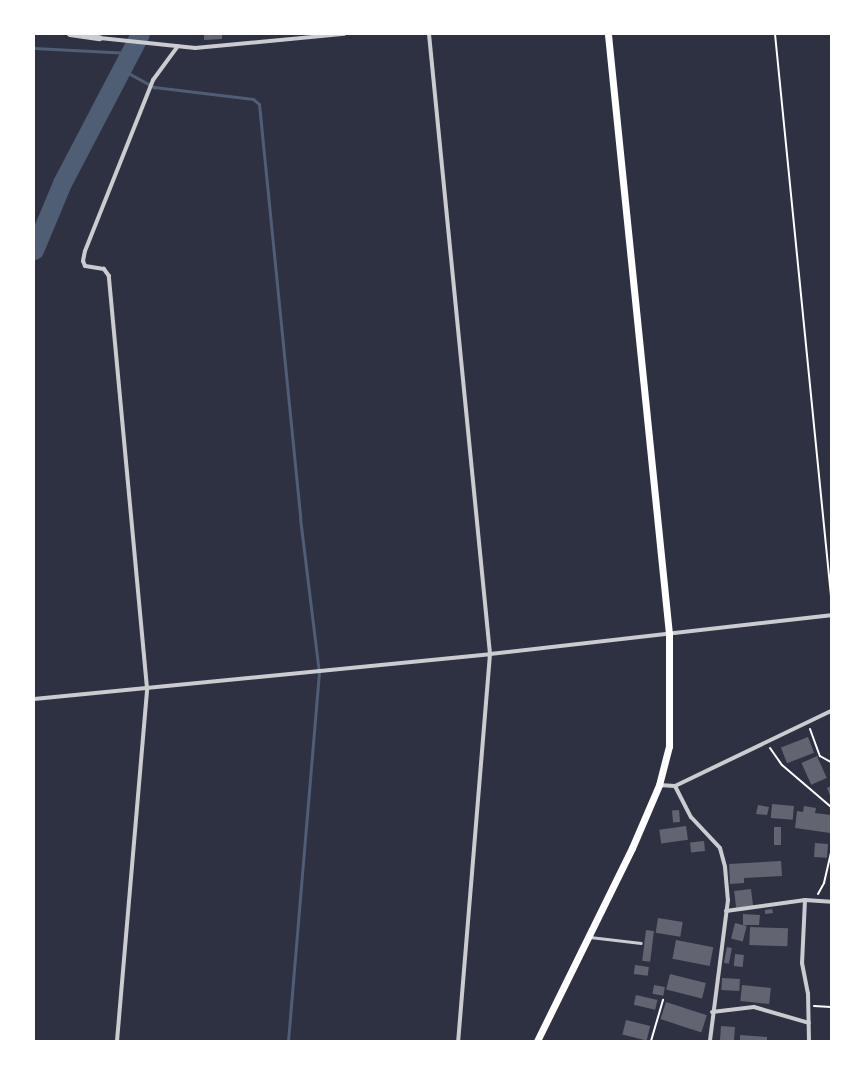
<!DOCTYPE html>
<html>
<head>
<meta charset="utf-8">
<style>
	body { margin:0 }
	#map { position:relative; width:865px; height:1075px; overflow:hidden; background:#2d3142; font-family:Inter,sans-serif }
	div>[style] { position:absolute }
	.stream>* { height:3px; margin:-1.5px; padding:0 1.5px; transform-origin:1.5px; border-radius:1.5px; background:#4f5d75 }
	.river>* { height:19px; margin:-9.5px; padding:0 9.5px; transform-origin:9.5px; border-radius:9.5px; background:#4f5d75 }
	.building>* { inset:0; background:#626471; transform-origin:0 0 }
	.path>* { height:2px; margin:-1px; padding:0 1px; transform-origin:1px; border-radius:1px; background:#fff }
	.service>* { height:2.5px; margin:-1.25px; padding:0 1.25px; transform-origin:1.25px; border-radius:1.25px; background:#caccd0 }
	.minor>* { height:4px; margin:-2px; padding:0 2px; transform-origin:2px; border-radius:2px; background:#caccd0 }
	.tertiary>* { height:6px; margin:-3px; padding:0 3px; transform-origin:3px; border-radius:3px; background:#caccd0 }
	.primary>* { height:7px; margin:-3.5px; padding:0 3.5px; transform-origin:3.5px; border-radius:3.5px; background:#fff }
	span { translate:-50% -50%; white-space:nowrap; text-align:center; line-height:1.15; -webkit-text-stroke:3px #fff; paint-order:stroke }
	.frame { position:absolute; inset:0; border:35px solid #fff; pointer-events:none }
</style>
</head>
<body>
<div id="map">
	<div class="stream">
		<i style="left:34px;top:48px;width:96px;rotate:3deg"></i>
		<i style="left:121px;top:69px;width:38px;rotate:29deg"></i>
		<i style="left:154px;top:87px;width:100px;rotate:6.9deg"></i>
		<i style="left:253px;top:99px;width:8px;rotate:40deg"></i>
		<i style="left:259px;top:104px;width:416px;rotate:84.3deg"></i>
		<i style="left:300px;top:518px;width:155px;rotate:83deg"></i>
		<i style="left:319px;top:672px;width:370px;rotate:94.8deg"></i>
	</div>
	<div class="river">
		<i style="left:34px;top:250px;width:73px;rotate:-67.3deg"></i>
		<i style="left:62px;top:183px;width:168px;rotate:-62.4deg"></i>
	</div>
	<div class="building">
		<i style="clip-path:polygon(204px 34px,222px 34px,222px 39px,204px 40px)"></i>
		<i style="left:808px;top:737px;width:17px;height:29px;rotate:69deg"></i>
		<i style="left:817px;top:756px;width:24px;height:17px;rotate:66deg"></i>
		<i style="clip-path:polygon(831px 786px,831px 798px,827px 788px)"></i>
		<i style="left:772px;top:804px;width:22px;height:14px;rotate:5deg"></i>
		<i style="clip-path:polygon(758px 805px,769px 807px,767px 815px,756px 814px)"></i>
		<i style="clip-path:polygon(804px 806px,816px 808px,815px 813px,831px 815px,830px 833px,795px 828px,797px 811px,803px 812px)"></i>
		<i style="left:679px;top:810px;width:12px;height:7px;rotate:85deg"></i>
		<i style="left:686px;top:826px;width:14px;height:27px;rotate:82deg"></i>
		<i style="left:774px;top:827px;width:7px;height:18px"></i>
		<i style="left:704px;top:841px;width:10px;height:14px;rotate:84deg"></i>
		<i style="left:815px;top:843px;width:13px;height:14px;rotate:4deg"></i>
		<i style="clip-path:polygon(781px 861px,782px 876px,744px 878px,744px 883px,730px 884px,729px 864px)"></i>
		<i style="left:751px;top:889px;width:17px;height:17px;rotate:83deg"></i>
		<i style="clip-path:polygon(772px 909px,773px 913px,765px 914px,765px 910px)"></i>
		<i style="clip-path:polygon(743px 914px,760px 915px,759px 925px,743px 925px)"></i>
		<i style="left:658px;top:918px;width:25px;height:15px;rotate:9deg"></i>
		<i style="left:735px;top:923px;width:12px;height:16px;rotate:14deg"></i>
		<i style="left:750px;top:927px;width:38px;height:18px;rotate:2deg"></i>
		<i style="left:646px;top:930px;width:8px;height:31px;rotate:7deg"></i>
		<i style="left:676px;top:940px;width:38px;height:19px;rotate:11deg"></i>
		<i style="left:727px;top:947px;width:5px;height:16px;rotate:11deg"></i>
		<i style="left:735px;top:954px;width:9px;height:12px;rotate:6deg"></i>
		<i style="left:635px;top:965px;width:14px;height:9px;rotate:8deg"></i>
		<i style="left:670px;top:974px;width:37px;height:16px;rotate:14deg"></i>
		<i style="left:722px;top:978px;width:18px;height:12px;rotate:3deg"></i>
		<i style="left:654px;top:985px;width:11px;height:9px;rotate:10deg"></i>
		<i style="left:742px;top:985px;width:29px;height:16px;rotate:6deg"></i>
		<i style="left:636px;top:995px;width:22px;height:10px;rotate:13deg"></i>
		<i style="left:666px;top:1002px;width:43px;height:18px;rotate:18deg"></i>
		<i style="left:626px;top:1020px;width:25px;height:15px;rotate:14deg"></i>
		<i style="left:721px;top:1026px;width:14px;height:15px;rotate:4deg"></i>
		<i style="clip-path:polygon(740px 1035px,767px 1037px,767px 1041px,740px 1041px)"></i>
	</div>
	<div class="path">
		<i style="left:775px;top:34px;width:565px;rotate:84.31deg"></i>
		<i style="left:810px;top:729px;width:29px;rotate:70deg"></i>
		<i style="left:820px;top:756px;width:13px;rotate:29deg"></i>
		<i style="left:770px;top:748px;width:21px;rotate:55deg"></i>
		<i style="left:782px;top:765px;width:65px;rotate:40.6deg"></i>
		<i style="left:818px;top:894px;width:13px;rotate:-61deg"></i>
		<i style="left:824px;top:883px;width:32px;rotate:-77deg"></i>
		<i style="left:814px;top:1006px;width:17px;rotate:3deg"></i>
		<i style="left:651px;top:1041px;width:43px;rotate:-73.7deg"></i>
	</div>
	<div class="service">
		<i style="left:590px;top:937px;width:51px;rotate:6.7deg"></i>
	</div>
	<div class="minor">
		<i style="left:429px;top:34px;width:623px;rotate:84.38deg"></i>
		<i style="left:490px;top:654px;width:388px;rotate:94.7deg"></i>
		<i style="left:100px;top:38px;width:96px;rotate:6deg"></i>
		<i style="left:195px;top:48px;width:150px;rotate:-5.4deg"></i>
		<i style="left:34px;top:699px;width:458px;rotate:-5.6deg"></i>
		<i style="left:490px;top:654px;width:343px;rotate:-6.5deg"></i>
		<i style="left:659px;top:785px;width:16px;rotate:4deg"></i>
		<i style="left:675px;top:786px;width:173px;rotate:-25.7deg"></i>
		<i style="left:675px;top:786px;width:35px;rotate:63deg"></i>
		<i style="left:691px;top:817px;width:42px;rotate:46.9deg"></i>
		<i style="left:720px;top:848px;width:20px;rotate:75deg"></i>
		<i style="left:725px;top:867px;width:33px;rotate:85deg"></i>
		<i style="left:728px;top:900px;width:142px;rotate:97.3deg"></i>
		<i style="left:805px;top:900px;width:63px;rotate:92.7deg"></i>
		<i style="left:802px;top:963px;width:31px;rotate:79deg"></i>
		<i style="left:808px;top:993px;width:48px;rotate:88.8deg"></i>
		<i style="left:726px;top:911px;width:80px;rotate:-7.9deg"></i>
		<i style="left:805px;top:900px;width:26px;rotate:4deg"></i>
		<i style="left:712px;top:1012px;width:42px;rotate:-6.8deg"></i>
		<i style="left:754px;top:1007px;width:57px;rotate:16.2deg"></i>
		<i style="left:117px;top:1041px;width:354px;rotate:-85.1deg"></i>
		<i style="left:147px;top:688px;width:414px;rotate:-95.3deg"></i>
		<i style="left:109px;top:276px;width:9px;rotate:-126deg"></i>
		<i style="left:104px;top:269px;width:19px;rotate:-171deg"></i>
		<i style="left:85px;top:266px;width:5px;rotate:-112deg"></i>
		<i style="left:83px;top:261px;width:10px;rotate:-79deg"></i>
		<i style="left:85px;top:251px;width:184px;rotate:-68.3deg"></i>
		<i style="left:153px;top:80px;width:42px;rotate:-53.7deg"></i>
	</div>
	<div class="tertiary">
		<i style="left:70px;top:34px;width:30px;rotate:8deg"></i>
	</div>
	<div class="primary">
		<i style="left:537px;top:1041px;width:215px;rotate:-63.8deg"></i>
		<i style="left:632px;top:848px;width:69px;rotate:-66.8deg"></i>
		<i style="left:659px;top:785px;width:40px;rotate:-75.6deg"></i>
		<i style="left:669px;top:746px;width:112px;rotate:-90deg"></i>
		<i style="left:669px;top:634px;width:603px;rotate:-95.81deg"></i>
	</div>
	<div class="frame"></div>
</div>
</body>
</html>
